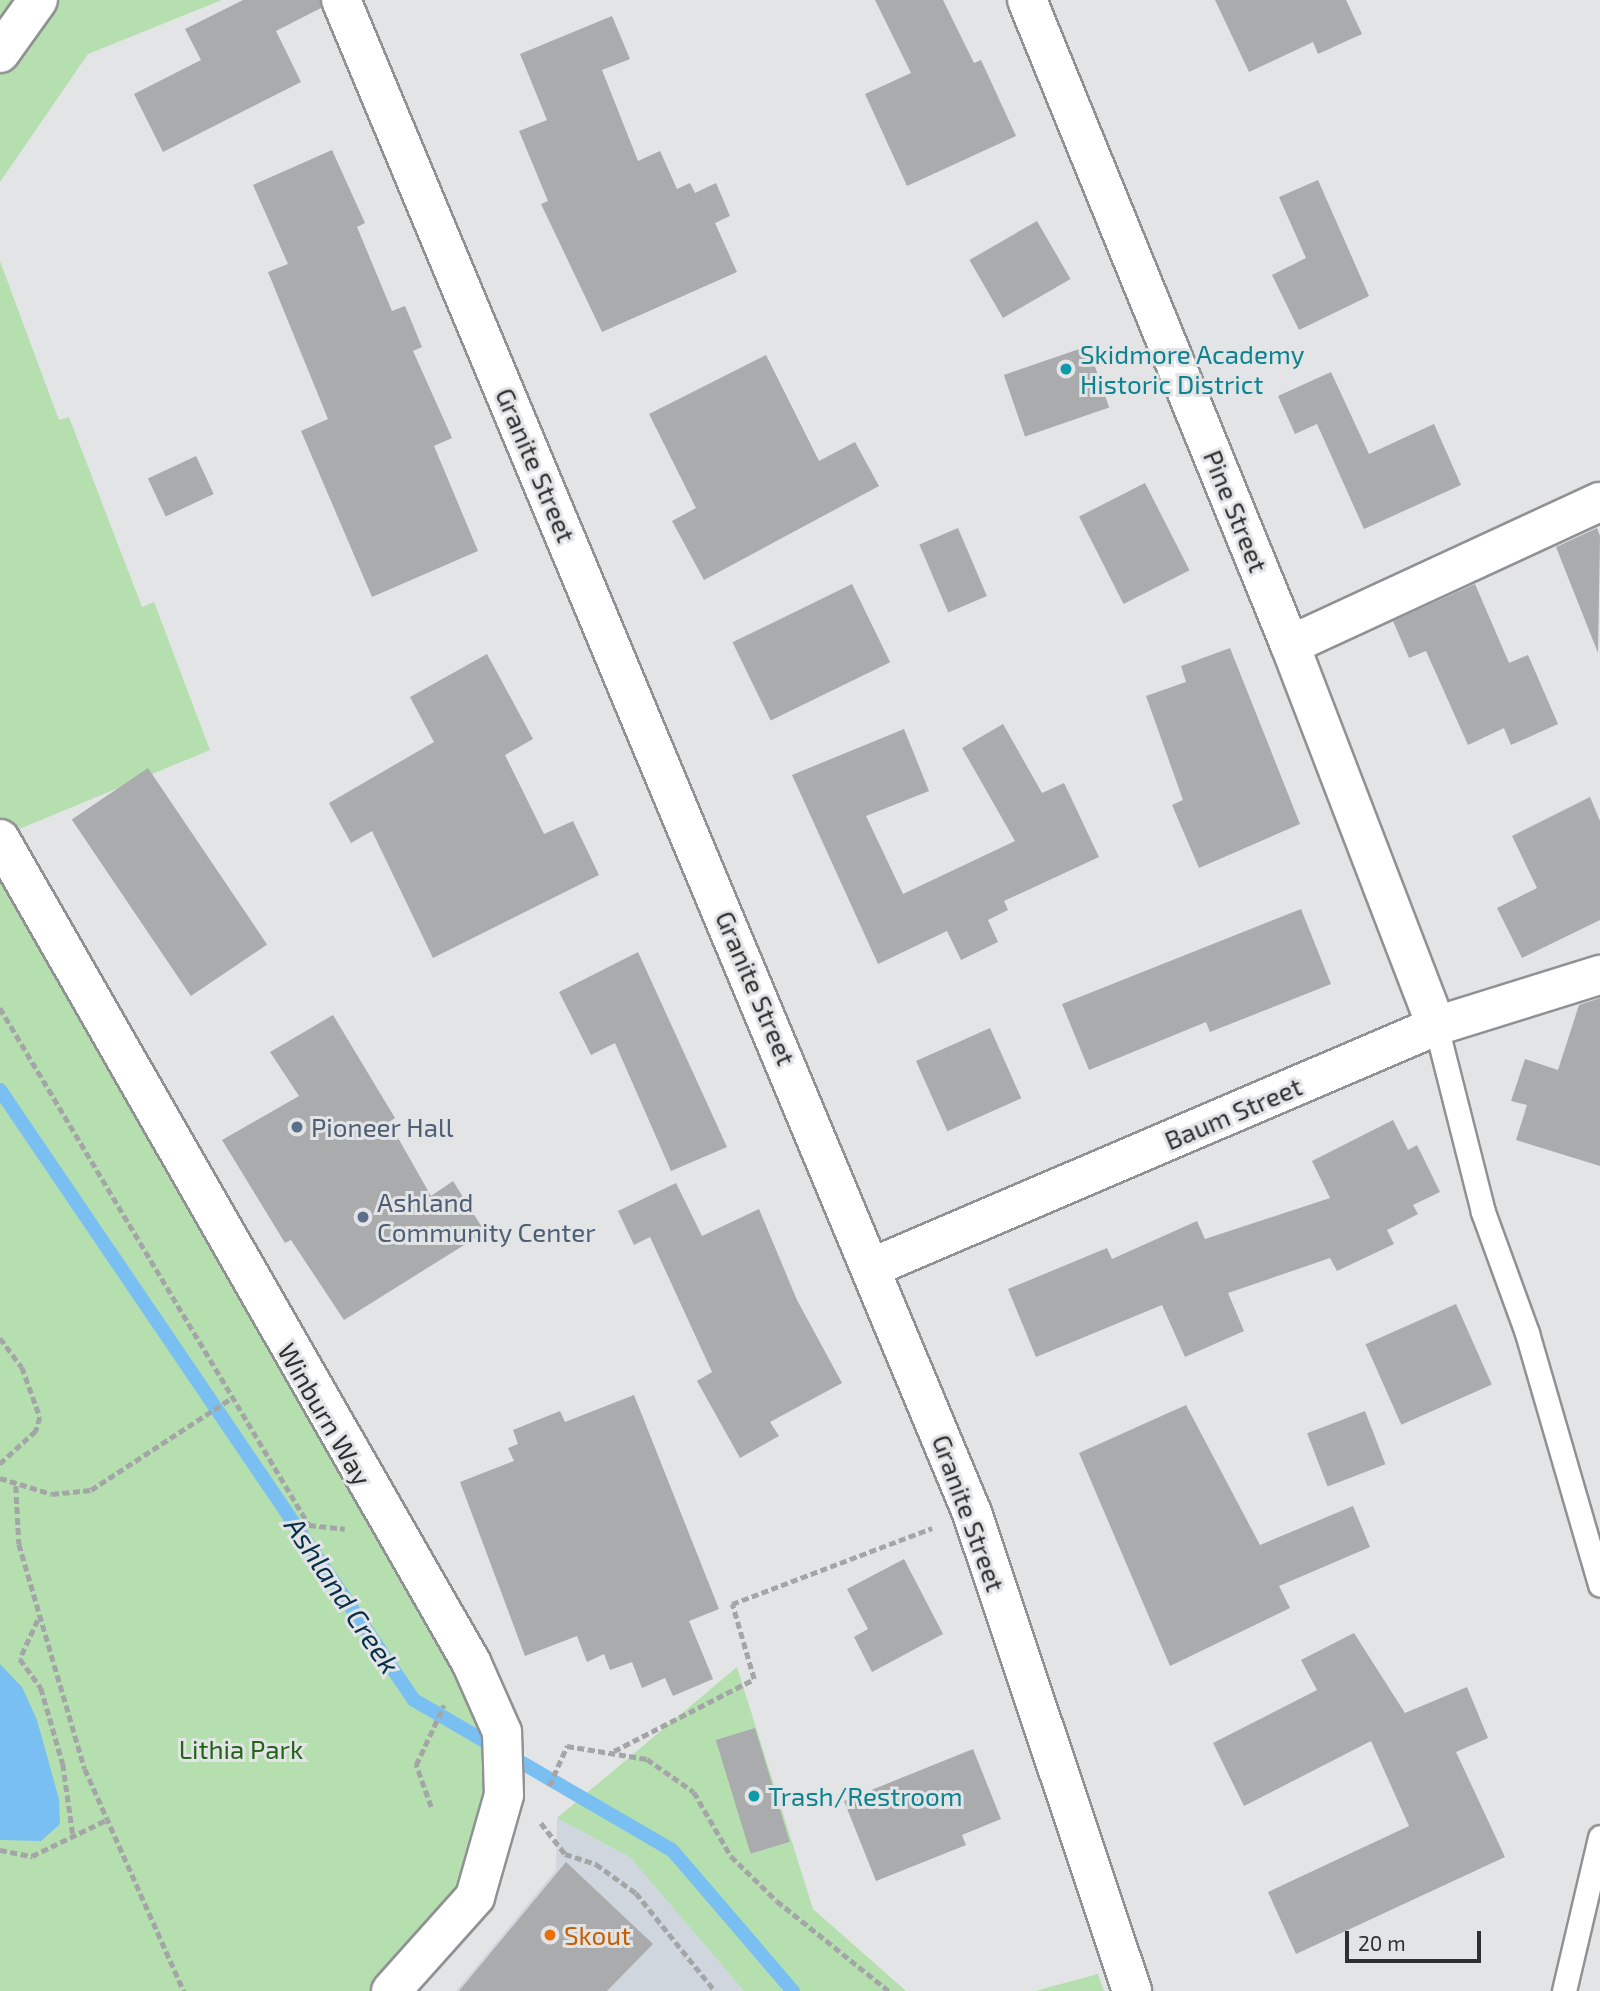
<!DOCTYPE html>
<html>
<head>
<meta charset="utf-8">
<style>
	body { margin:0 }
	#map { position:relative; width:1600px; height:1991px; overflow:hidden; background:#e3e4e6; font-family:"Exo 2",sans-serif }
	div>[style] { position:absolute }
	.built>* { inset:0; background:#d0d6de }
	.green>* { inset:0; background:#b6dfb0 }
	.water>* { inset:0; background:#79bff2 }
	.stream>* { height:14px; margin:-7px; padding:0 7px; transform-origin:7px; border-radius:7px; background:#79bff2 }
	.building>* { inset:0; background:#a9abad; transform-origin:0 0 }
	.path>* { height:4.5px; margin-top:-2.25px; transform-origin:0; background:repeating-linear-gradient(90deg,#a4a5a6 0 7px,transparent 0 10.5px) }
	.roads { filter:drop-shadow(2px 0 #909193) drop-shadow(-2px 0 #909193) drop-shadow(0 2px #909193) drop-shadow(0 -2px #909193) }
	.lane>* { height:23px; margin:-11.5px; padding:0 11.5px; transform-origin:11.5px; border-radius:11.5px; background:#fff }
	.street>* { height:38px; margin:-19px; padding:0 19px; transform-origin:19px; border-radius:19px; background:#fff }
	.dots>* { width:19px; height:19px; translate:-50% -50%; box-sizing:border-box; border:4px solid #e3e4e6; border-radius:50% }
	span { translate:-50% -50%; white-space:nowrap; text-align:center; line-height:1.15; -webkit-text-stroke:6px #e3e4e6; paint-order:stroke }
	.culture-label { font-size:26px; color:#0d838f }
	.left { translate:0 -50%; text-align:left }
	.street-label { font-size:26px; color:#2e2f30 }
	.service-label { font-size:26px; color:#4e5e75 }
	.park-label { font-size:26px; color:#236419 }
	.food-label { font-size:26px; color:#c56008 }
	.water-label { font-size:28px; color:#063049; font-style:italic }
	.scale { position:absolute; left:1345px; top:1931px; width:136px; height:32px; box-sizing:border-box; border:4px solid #2e2f30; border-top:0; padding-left:9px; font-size:21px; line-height:24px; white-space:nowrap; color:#2e2f30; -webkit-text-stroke:5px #e3e4e6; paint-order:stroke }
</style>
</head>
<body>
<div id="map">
	<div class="built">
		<i style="clip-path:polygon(557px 1818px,630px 1856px,744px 1991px,456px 1991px,556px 1870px)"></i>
	</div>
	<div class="green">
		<i style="clip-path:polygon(0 0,222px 0,88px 54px,0 182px)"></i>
		<i style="clip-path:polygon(0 261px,59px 420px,69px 417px,142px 607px,154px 602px,210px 750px,0 837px)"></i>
		<i style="clip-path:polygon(0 839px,495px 1713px,490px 1862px,391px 1991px,0 1991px)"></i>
		<i style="clip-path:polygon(737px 1667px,813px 1909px,906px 1991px,744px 1991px,630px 1857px,557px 1818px)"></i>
		<i style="clip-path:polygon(1098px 1974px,1104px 1991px,1035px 1991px)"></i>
	</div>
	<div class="water">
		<i style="clip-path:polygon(0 1664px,22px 1687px,37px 1720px,59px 1799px,60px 1824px,41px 1841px,0 1840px)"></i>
	</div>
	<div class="stream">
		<i style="left:0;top:1090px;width:737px;rotate:55.84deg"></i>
		<i style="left:414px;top:1700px;width:298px;rotate:30.2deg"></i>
		<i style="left:672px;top:1850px;width:186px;rotate:49.4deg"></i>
	</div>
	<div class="building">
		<i style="clip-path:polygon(243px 0,320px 0,321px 8px,276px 31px,301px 82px,163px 152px,134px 94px,201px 60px,185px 29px)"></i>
		<i style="clip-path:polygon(875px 0,943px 0,974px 63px,981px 60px,1016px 136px,907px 186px,865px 94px,911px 73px)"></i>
		<i style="clip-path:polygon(1215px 0,1346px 0,1362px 34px,1318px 54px,1313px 42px,1249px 72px)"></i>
		<i style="clip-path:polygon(612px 16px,630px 59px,602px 70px,638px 161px,660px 151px,677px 189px,690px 183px,695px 193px,716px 183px,730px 216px,715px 223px,737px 272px,602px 332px,541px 204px,548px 201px,519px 131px,547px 120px,520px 54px)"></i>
		<i style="clip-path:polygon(332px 150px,365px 223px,357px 227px,392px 311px,405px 306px,422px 347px,413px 351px,452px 438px,434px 446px,478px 551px,372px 597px,301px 431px,328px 419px,268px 272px,288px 264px,253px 185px)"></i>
		<i style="clip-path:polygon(1318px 180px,1369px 296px,1299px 330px,1272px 275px,1306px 258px,1279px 197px)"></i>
		<i style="left:1037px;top:221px;width:67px;height:78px;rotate:60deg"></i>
		<i style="left:1088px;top:346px;width:65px;height:89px;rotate:71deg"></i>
		<i style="clip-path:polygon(766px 355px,819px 461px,855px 442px,879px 486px,704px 580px,672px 521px,696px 508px,649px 414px)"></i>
		<i style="clip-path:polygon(1331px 372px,1369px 454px,1434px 424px,1461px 485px,1364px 529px,1317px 424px,1295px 434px,1278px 396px)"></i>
		<i style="left:196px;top:456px;width:42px;height:53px;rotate:65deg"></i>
		<i style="left:1145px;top:483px;width:98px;height:74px;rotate:63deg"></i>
		<i style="left:958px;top:528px;width:74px;height:42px;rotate:67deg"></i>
		<i style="clip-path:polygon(1597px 528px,1600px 536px,1598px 653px,1556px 547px)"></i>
		<i style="left:852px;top:584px;width:87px;height:133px;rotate:64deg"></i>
		<i style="clip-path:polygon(1475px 584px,1509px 663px,1528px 655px,1558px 724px,1511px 745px,1504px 728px,1468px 745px,1426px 651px,1409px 658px,1393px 621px)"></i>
		<i style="clip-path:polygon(1230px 648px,1300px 824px,1199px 868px,1172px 805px,1183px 800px,1146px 696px,1186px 682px,1181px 666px)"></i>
		<i style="clip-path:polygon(487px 654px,533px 739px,505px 755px,544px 834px,573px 821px,599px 875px,433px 958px,372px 831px,351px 843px,329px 803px,434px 742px,410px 697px)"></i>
		<i style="clip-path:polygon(1003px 724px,1042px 793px,1064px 783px,1099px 857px,1004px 901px,1008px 910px,988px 920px,998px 942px,961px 960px,947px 931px,878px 964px,792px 775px,904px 729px,929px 791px,866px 816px,903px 894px,1015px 841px,962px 748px)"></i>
		<i style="left:148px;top:768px;width:213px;height:92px;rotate:56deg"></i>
		<i style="clip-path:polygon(1590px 797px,1600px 821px,1600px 920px,1522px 958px,1497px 908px,1537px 888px,1512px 836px)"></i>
		<i style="clip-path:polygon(1301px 909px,1331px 984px,1210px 1032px,1206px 1022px,1089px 1070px,1062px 1004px)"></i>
		<i style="clip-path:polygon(638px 952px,727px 1147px,671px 1171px,615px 1043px,591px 1055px,559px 992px)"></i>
		<i style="clip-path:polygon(1600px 998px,1600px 1166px,1516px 1140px,1527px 1105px,1511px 1101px,1525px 1059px,1558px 1070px,1579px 1005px)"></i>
		<i style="clip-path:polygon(333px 1015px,395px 1118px,389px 1122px,431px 1196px,453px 1181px,485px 1232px,344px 1320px,291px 1240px,285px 1243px,222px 1140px,299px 1096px,270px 1052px)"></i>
		<i style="left:990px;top:1028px;width:77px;height:81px;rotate:66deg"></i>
		<i style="clip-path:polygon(1393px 1120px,1408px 1150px,1417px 1145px,1440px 1192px,1413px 1205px,1418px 1214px,1387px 1230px,1394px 1244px,1337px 1271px,1330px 1258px,1228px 1293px,1244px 1331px,1185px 1357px,1162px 1305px,1036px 1357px,1008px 1289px,1107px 1248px,1112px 1259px,1197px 1221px,1205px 1239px,1330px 1198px,1312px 1161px)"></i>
		<i style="clip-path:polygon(676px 1183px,702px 1236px,759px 1209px,797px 1300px,842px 1383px,770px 1422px,779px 1436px,740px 1458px,697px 1381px,712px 1372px,650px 1237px,634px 1245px,618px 1211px)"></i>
		<i style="left:1456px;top:1304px;width:88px;height:99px;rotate:66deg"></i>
		<i style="clip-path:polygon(634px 1395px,719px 1609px,689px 1621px,713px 1679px,673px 1696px,665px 1678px,642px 1688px,632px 1662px,610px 1670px,604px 1654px,587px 1662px,577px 1636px,525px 1656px,460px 1482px,514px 1461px,508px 1448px,518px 1444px,513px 1430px,560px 1411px,565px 1422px)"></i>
		<i style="clip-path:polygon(1186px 1405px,1260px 1545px,1353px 1506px,1370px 1547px,1279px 1586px,1290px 1608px,1170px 1666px,1079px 1453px)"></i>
		<i style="left:1365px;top:1411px;width:57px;height:62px;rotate:69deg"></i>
		<i style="clip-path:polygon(904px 1559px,943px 1634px,872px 1672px,854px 1637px,868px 1629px,847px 1589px)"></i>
		<i style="clip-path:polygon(1354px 1633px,1405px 1713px,1467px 1687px,1488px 1738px,1456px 1752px,1505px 1857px,1296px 1954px,1268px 1892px,1409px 1826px,1371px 1741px,1244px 1806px,1213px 1743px,1317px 1690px,1301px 1660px)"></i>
		<i style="left:755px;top:1728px;width:119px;height:41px;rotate:73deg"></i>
		<i style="clip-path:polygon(973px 1749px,1001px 1819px,962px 1835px,966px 1845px,876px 1881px,844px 1801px)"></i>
		<i style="clip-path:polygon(566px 1862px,653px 1944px,607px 1991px,459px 1991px)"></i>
	</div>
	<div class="path">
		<i style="left:0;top:1008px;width:602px;rotate:59.13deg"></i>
		<i style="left:309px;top:1525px;width:36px;rotate:6deg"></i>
		<i style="left:0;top:1338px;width:36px;rotate:53deg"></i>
		<i style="left:22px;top:1367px;width:53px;rotate:70.2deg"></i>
		<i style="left:40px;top:1417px;width:15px;rotate:106deg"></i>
		<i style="left:36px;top:1431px;width:49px;rotate:137.5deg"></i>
		<i style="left:0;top:1478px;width:54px;rotate:17.1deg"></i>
		<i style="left:52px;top:1494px;width:39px;rotate:-6deg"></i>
		<i style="left:91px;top:1490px;width:166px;rotate:-33.2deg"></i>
		<i style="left:16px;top:1486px;width:58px;rotate:87deg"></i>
		<i style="left:19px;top:1544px;width:234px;rotate:73.7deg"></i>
		<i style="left:85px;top:1769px;width:243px;rotate:66deg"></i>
		<i style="left:38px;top:1620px;width:43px;rotate:114.8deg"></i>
		<i style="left:20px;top:1659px;width:36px;rotate:54deg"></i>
		<i style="left:41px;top:1688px;width:79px;rotate:73.9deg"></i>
		<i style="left:63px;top:1764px;width:72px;rotate:82deg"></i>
		<i style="left:614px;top:1751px;width:157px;rotate:-27.2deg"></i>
		<i style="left:754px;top:1679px;width:78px;rotate:-106.3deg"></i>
		<i style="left:732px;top:1604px;width:214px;rotate:-20.8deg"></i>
		<i style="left:549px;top:1786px;width:44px;rotate:-65.8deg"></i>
		<i style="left:567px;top:1746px;width:81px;rotate:9.2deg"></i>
		<i style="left:647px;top:1759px;width:57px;rotate:35.1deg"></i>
		<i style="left:694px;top:1792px;width:74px;rotate:60deg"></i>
		<i style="left:731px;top:1856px;width:64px;rotate:44.4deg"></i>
		<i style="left:777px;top:1901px;width:144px;rotate:38.8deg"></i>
		<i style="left:431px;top:1807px;width:45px;rotate:-109.7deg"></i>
		<i style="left:416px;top:1765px;width:66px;rotate:-65deg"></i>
		<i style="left:541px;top:1823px;width:39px;rotate:52deg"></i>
		<i style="left:565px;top:1854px;width:33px;rotate:18deg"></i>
		<i style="left:596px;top:1864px;width:49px;rotate:35.9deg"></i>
		<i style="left:636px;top:1893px;width:126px;rotate:51.1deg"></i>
		<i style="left:0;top:1850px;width:33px;rotate:11deg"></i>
		<i style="left:32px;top:1856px;width:82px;rotate:-25.9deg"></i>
	</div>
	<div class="roads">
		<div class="lane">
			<i style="left:1436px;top:1026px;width:192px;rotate:75.8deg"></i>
			<i style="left:1483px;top:1212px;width:129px;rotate:70deg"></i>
			<i style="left:1527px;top:1333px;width:262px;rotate:73.8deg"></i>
			<i style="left:1564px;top:1991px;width:158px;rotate:-76.8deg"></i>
		</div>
		<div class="street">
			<i style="left:341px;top:0;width:1639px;rotate:67.36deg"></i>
			<i style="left:972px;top:1513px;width:504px;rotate:71.49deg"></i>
			<i style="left:1027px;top:0;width:697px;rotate:67.82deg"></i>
			<i style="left:1290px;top:645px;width:408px;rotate:69deg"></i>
			<i style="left:0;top:53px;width:65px;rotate:-54.4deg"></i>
			<i style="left:1290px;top:645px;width:341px;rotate:-24.8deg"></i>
			<i style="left:0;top:839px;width:948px;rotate:60.22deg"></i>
			<i style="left:471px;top:1662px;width:77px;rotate:66.1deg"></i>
			<i style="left:502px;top:1732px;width:63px;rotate:88.2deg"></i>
			<i style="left:504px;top:1795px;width:106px;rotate:105.9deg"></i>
			<i style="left:475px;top:1897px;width:126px;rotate:131.8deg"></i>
			<i style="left:873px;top:1267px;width:612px;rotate:-23.17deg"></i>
			<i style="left:1436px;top:1026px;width:172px;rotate:-17.3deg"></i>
		</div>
	</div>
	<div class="dots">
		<i style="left:1066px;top:369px;background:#0f9aa8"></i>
		<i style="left:297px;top:1127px;background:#5c6f8a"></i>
		<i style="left:363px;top:1217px;background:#5c6f8a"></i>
		<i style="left:754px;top:1796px;background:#0f9aa8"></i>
		<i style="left:550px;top:1935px;background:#e8710a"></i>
	</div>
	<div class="culture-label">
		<span class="left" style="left:1080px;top:369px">Skidmore Academy<br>Historic District</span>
		<span class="left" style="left:768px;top:1796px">Trash/Restroom</span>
	</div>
	<div class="street-label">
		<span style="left:536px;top:465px;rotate:67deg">Granite Street</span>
		<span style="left:1236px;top:511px;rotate:68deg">Pine Street</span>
		<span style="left:756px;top:988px;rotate:67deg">Granite Street</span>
		<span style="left:1233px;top:1113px;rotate:-23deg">Baum Street</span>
		<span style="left:325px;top:1414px;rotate:60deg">Winburn Way</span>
		<span style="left:969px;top:1513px;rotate:70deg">Granite Street</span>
	</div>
	<div class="service-label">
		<span class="left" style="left:311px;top:1127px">Pioneer Hall</span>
		<span class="left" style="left:377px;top:1217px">Ashland<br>Community Center</span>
	</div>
	<div class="park-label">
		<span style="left:241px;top:1749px">Lithia Park</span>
	</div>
	<div class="food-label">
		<span class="left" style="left:564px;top:1935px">Skout</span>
	</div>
	<div class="water-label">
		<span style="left:343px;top:1595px;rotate:56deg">Ashland Creek</span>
	</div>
	<div class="scale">20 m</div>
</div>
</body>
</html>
